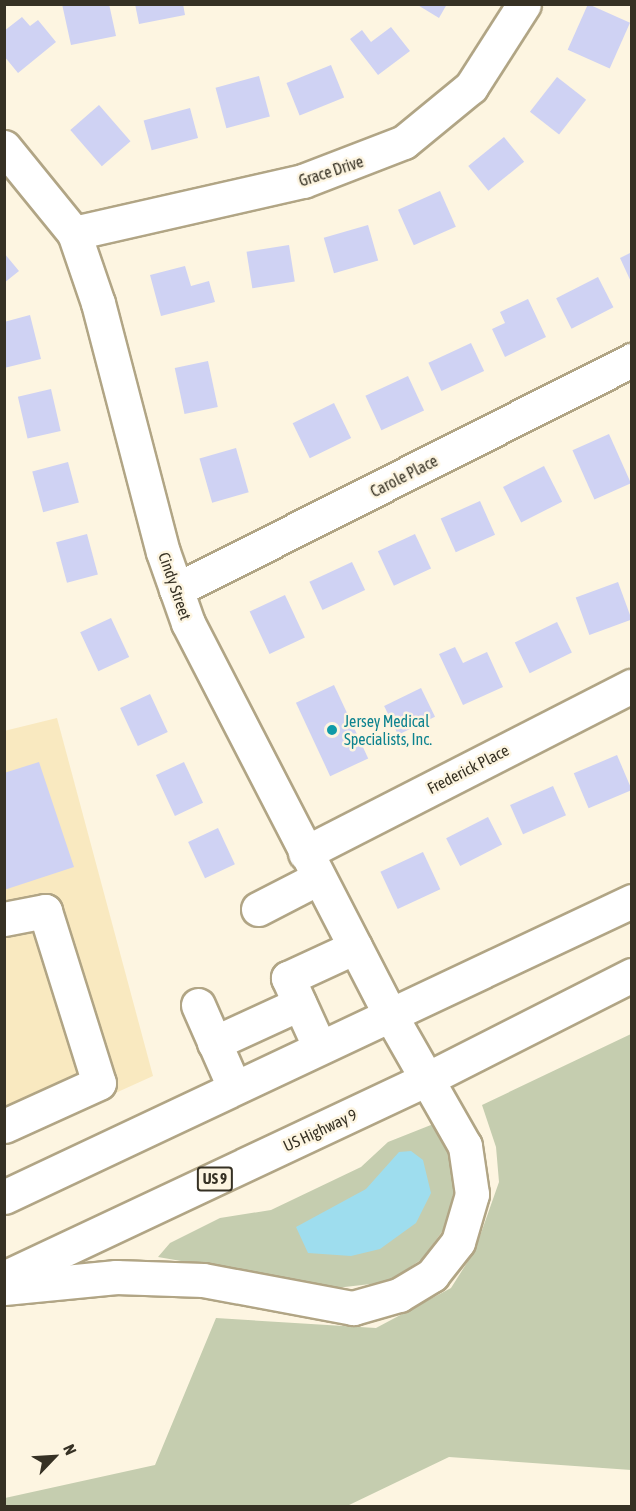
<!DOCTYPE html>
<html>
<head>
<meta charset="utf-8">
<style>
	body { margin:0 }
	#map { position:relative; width:636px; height:1511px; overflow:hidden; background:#fdf5e1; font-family:"Asap Condensed",sans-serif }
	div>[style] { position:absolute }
	.built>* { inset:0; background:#f9e9c0 }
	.green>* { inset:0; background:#c5cdaf }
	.water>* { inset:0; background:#9eddee }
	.building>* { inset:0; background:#cfd2f3; transform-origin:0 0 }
	.roads { filter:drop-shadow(2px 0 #b1a585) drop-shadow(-2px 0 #b1a585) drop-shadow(0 2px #b1a585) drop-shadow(0 -2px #b1a585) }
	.minor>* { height:33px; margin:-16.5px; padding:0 16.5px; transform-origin:16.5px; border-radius:16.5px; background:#fff }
	.highway>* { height:33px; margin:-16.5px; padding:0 16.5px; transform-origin:16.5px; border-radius:16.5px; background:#fff }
	.dots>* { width:16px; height:16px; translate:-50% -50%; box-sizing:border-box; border:3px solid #fdf5e1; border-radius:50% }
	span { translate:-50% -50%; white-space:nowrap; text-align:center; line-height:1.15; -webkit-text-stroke:5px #fdf5e1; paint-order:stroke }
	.shield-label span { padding:2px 4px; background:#fdf5e1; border:2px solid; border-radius:4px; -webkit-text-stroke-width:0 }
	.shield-label { font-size:15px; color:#363124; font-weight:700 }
	.street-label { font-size:16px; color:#363124 }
	.culture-label { font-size:16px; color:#0d838f }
	.left { translate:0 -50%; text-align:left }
	.frame { position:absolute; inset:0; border:6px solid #363124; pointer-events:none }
	.north { position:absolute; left:24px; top:1427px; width:60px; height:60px; -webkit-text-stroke:4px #fdf5e1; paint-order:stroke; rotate:65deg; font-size:16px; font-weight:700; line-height:24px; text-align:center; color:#363124 }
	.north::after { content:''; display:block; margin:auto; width:21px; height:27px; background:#363124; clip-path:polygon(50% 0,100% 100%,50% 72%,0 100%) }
</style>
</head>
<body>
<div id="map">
	<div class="built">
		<i style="clip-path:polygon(57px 718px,153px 1076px,5px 1143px,4px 731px)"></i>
	</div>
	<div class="green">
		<i style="clip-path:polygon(631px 1034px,631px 1470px,449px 1457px,347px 1506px,5px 1506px,5px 1498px,155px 1465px,216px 1318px,376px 1328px,451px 1288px,475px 1250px,499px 1182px,496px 1147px,482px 1105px)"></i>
		<i style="clip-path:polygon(441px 1121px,450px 1139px,456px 1179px,447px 1225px,422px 1259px,388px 1282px,336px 1288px,158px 1257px,170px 1243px,220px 1218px,271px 1210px,361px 1167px,388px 1142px)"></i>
	</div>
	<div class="water">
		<i style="clip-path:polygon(411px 1151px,423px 1160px,431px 1193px,416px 1223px,380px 1249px,351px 1256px,308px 1253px,296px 1227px,366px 1189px,399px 1152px)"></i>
	</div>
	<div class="building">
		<i style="clip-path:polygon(62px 4px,109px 4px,116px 36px,71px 45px)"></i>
		<i style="clip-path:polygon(135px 4px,183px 4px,185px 15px,139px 24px)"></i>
		<i style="clip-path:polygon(416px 4px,447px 4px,439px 18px)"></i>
		<i style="left:588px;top:4px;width:46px;height:50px;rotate:24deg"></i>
		<i style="clip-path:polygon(22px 17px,30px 26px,38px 20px,56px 42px,18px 73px,4px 56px,4px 31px)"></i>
		<i style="clip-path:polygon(391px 27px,410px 51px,378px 75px,350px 39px,362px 30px,371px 42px)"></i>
		<i style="left:331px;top:65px;width:35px;height:48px;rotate:68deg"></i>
		<i style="left:259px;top:76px;width:42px;height:45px;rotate:75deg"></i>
		<i style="left:557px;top:77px;width:37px;height:44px;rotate:38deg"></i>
		<i style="left:99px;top:105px;width:48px;height:38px;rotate:49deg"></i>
		<i style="left:190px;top:108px;width:31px;height:48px;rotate:75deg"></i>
		<i style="left:504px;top:137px;width:32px;height:46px;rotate:51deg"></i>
		<i style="left:440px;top:191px;width:39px;height:46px;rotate:66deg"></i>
		<i style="left:368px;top:225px;width:37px;height:46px;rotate:74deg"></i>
		<i style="left:289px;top:245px;width:37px;height:43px;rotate:81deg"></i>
		<i style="clip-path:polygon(632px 252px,632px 284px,620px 258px)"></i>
		<i style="clip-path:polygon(4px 253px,19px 271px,4px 283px)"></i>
		<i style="clip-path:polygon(185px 266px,191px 286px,209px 281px,215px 302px,161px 316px,150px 275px)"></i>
		<i style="left:598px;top:277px;width:34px;height:47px;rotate:63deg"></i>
		<i style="clip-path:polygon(528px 299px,546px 337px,505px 357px,492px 329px,505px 323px,500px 312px)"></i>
		<i style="clip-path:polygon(30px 315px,41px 359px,4px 368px,4px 322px)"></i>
		<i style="left:471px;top:343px;width:31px;height:47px;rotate:65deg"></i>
		<i style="left:208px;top:361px;width:47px;height:34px;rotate:78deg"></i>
		<i style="left:408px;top:376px;width:38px;height:47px;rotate:65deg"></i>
		<i style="left:51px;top:389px;width:43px;height:34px;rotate:77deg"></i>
		<i style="left:334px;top:403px;width:39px;height:46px;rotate:64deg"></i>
		<i style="left:609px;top:434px;width:54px;height:40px;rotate:66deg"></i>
		<i style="left:236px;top:448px;width:46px;height:38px;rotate:74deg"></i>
		<i style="left:68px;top:462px;width:42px;height:37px;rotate:75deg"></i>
		<i style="left:544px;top:466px;width:40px;height:46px;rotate:63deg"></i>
		<i style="left:480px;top:501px;width:37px;height:43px;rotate:66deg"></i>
		<i style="left:87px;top:534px;width:42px;height:32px;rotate:75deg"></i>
		<i style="left:415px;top:534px;width:38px;height:41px;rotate:65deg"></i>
		<i style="left:352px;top:562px;width:31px;height:47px;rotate:65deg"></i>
		<i style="left:618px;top:582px;width:40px;height:45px;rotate:70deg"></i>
		<i style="left:285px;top:595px;width:47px;height:39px;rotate:65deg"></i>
		<i style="left:111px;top:618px;width:43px;height:34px;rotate:65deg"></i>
		<i style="left:557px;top:622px;width:34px;height:47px;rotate:64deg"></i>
		<i style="clip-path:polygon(455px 647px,463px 663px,487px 652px,503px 687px,463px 705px,439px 654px)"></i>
		<i style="left:334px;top:685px;width:81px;height:42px;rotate:65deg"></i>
		<i style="left:421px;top:688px;width:32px;height:41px;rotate:64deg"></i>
		<i style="left:150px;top:694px;width:42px;height:33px;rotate:65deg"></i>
		<i style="left:617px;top:755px;width:38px;height:47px;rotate:67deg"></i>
		<i style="clip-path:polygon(39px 762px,74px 867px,4px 890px,4px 773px)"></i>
		<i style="left:184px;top:762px;width:45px;height:31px;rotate:65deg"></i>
		<i style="left:553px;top:786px;width:32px;height:47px;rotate:66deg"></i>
		<i style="left:488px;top:817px;width:31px;height:47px;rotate:63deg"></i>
		<i style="left:218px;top:828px;width:40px;height:33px;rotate:65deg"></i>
		<i style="left:423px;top:852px;width:41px;height:47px;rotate:65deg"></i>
	</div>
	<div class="roads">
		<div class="minor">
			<i style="left:4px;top:147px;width:111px;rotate:50.9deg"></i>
			<i style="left:74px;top:233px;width:74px;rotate:71.1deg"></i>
			<i style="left:98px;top:303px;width:257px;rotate:75.4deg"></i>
			<i style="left:163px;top:552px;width:75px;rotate:70.6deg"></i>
			<i style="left:188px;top:623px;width:439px;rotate:62.7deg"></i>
			<i style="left:74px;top:233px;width:235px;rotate:-12.8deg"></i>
			<i style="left:303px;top:181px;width:108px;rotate:-21.1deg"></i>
			<i style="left:404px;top:142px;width:87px;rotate:-39.4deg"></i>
			<i style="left:471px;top:87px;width:98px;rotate:-57.4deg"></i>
			<i style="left:176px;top:590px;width:511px;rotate:-26.77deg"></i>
			<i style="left:305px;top:853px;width:367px;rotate:-27.1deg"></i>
			<i style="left:258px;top:909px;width:68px;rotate:-27.3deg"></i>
			<i style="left:4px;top:919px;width:42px;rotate:-11deg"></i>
			<i style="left:45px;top:911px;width:180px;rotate:72.6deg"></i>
			<i style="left:99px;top:1083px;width:104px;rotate:155.6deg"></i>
			<i style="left:198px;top:1005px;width:90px;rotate:66.3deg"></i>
			<i style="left:214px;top:1043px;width:94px;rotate:-24.6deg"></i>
			<i style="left:319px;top:1046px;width:75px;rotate:-114.5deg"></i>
			<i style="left:288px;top:978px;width:74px;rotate:-24.8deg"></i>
		</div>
		<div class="highway">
			<i style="left:4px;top:1197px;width:694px;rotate:-25.24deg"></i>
			<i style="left:4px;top:1278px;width:465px;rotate:-25.2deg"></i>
			<i style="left:425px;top:1080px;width:232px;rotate:-26.9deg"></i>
			<i style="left:4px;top:1288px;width:113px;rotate:-5.6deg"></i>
			<i style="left:116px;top:1277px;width:87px;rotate:2deg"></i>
			<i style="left:203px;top:1280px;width:153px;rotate:10.6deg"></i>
			<i style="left:353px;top:1308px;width:48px;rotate:-15.8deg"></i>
			<i style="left:399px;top:1295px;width:39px;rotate:-31deg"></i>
			<i style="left:432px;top:1275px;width:42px;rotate:-51.8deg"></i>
			<i style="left:458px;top:1242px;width:50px;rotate:-73.7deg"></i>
			<i style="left:472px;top:1194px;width:49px;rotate:-98.3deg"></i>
			<i style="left:465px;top:1146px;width:153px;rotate:-119.7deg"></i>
		</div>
	</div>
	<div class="dots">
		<i style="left:332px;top:730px;background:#0f9aa8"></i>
	</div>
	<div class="shield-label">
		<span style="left:215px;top:1179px">US 9</span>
	</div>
	<div class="street-label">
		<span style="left:331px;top:171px;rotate:-18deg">Grace Drive</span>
		<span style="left:404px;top:476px;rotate:-27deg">Carole Place</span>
		<span style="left:175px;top:586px;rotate:71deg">Cindy Street</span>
		<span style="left:468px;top:769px;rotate:-27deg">Frederick Place</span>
		<span style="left:320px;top:1130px;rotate:-25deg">US Highway 9</span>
	</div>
	<div class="culture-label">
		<span class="left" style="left:344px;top:730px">Jersey Medical<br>Specialists, Inc.</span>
	</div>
	<div class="frame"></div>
	<div class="north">N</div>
</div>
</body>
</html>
